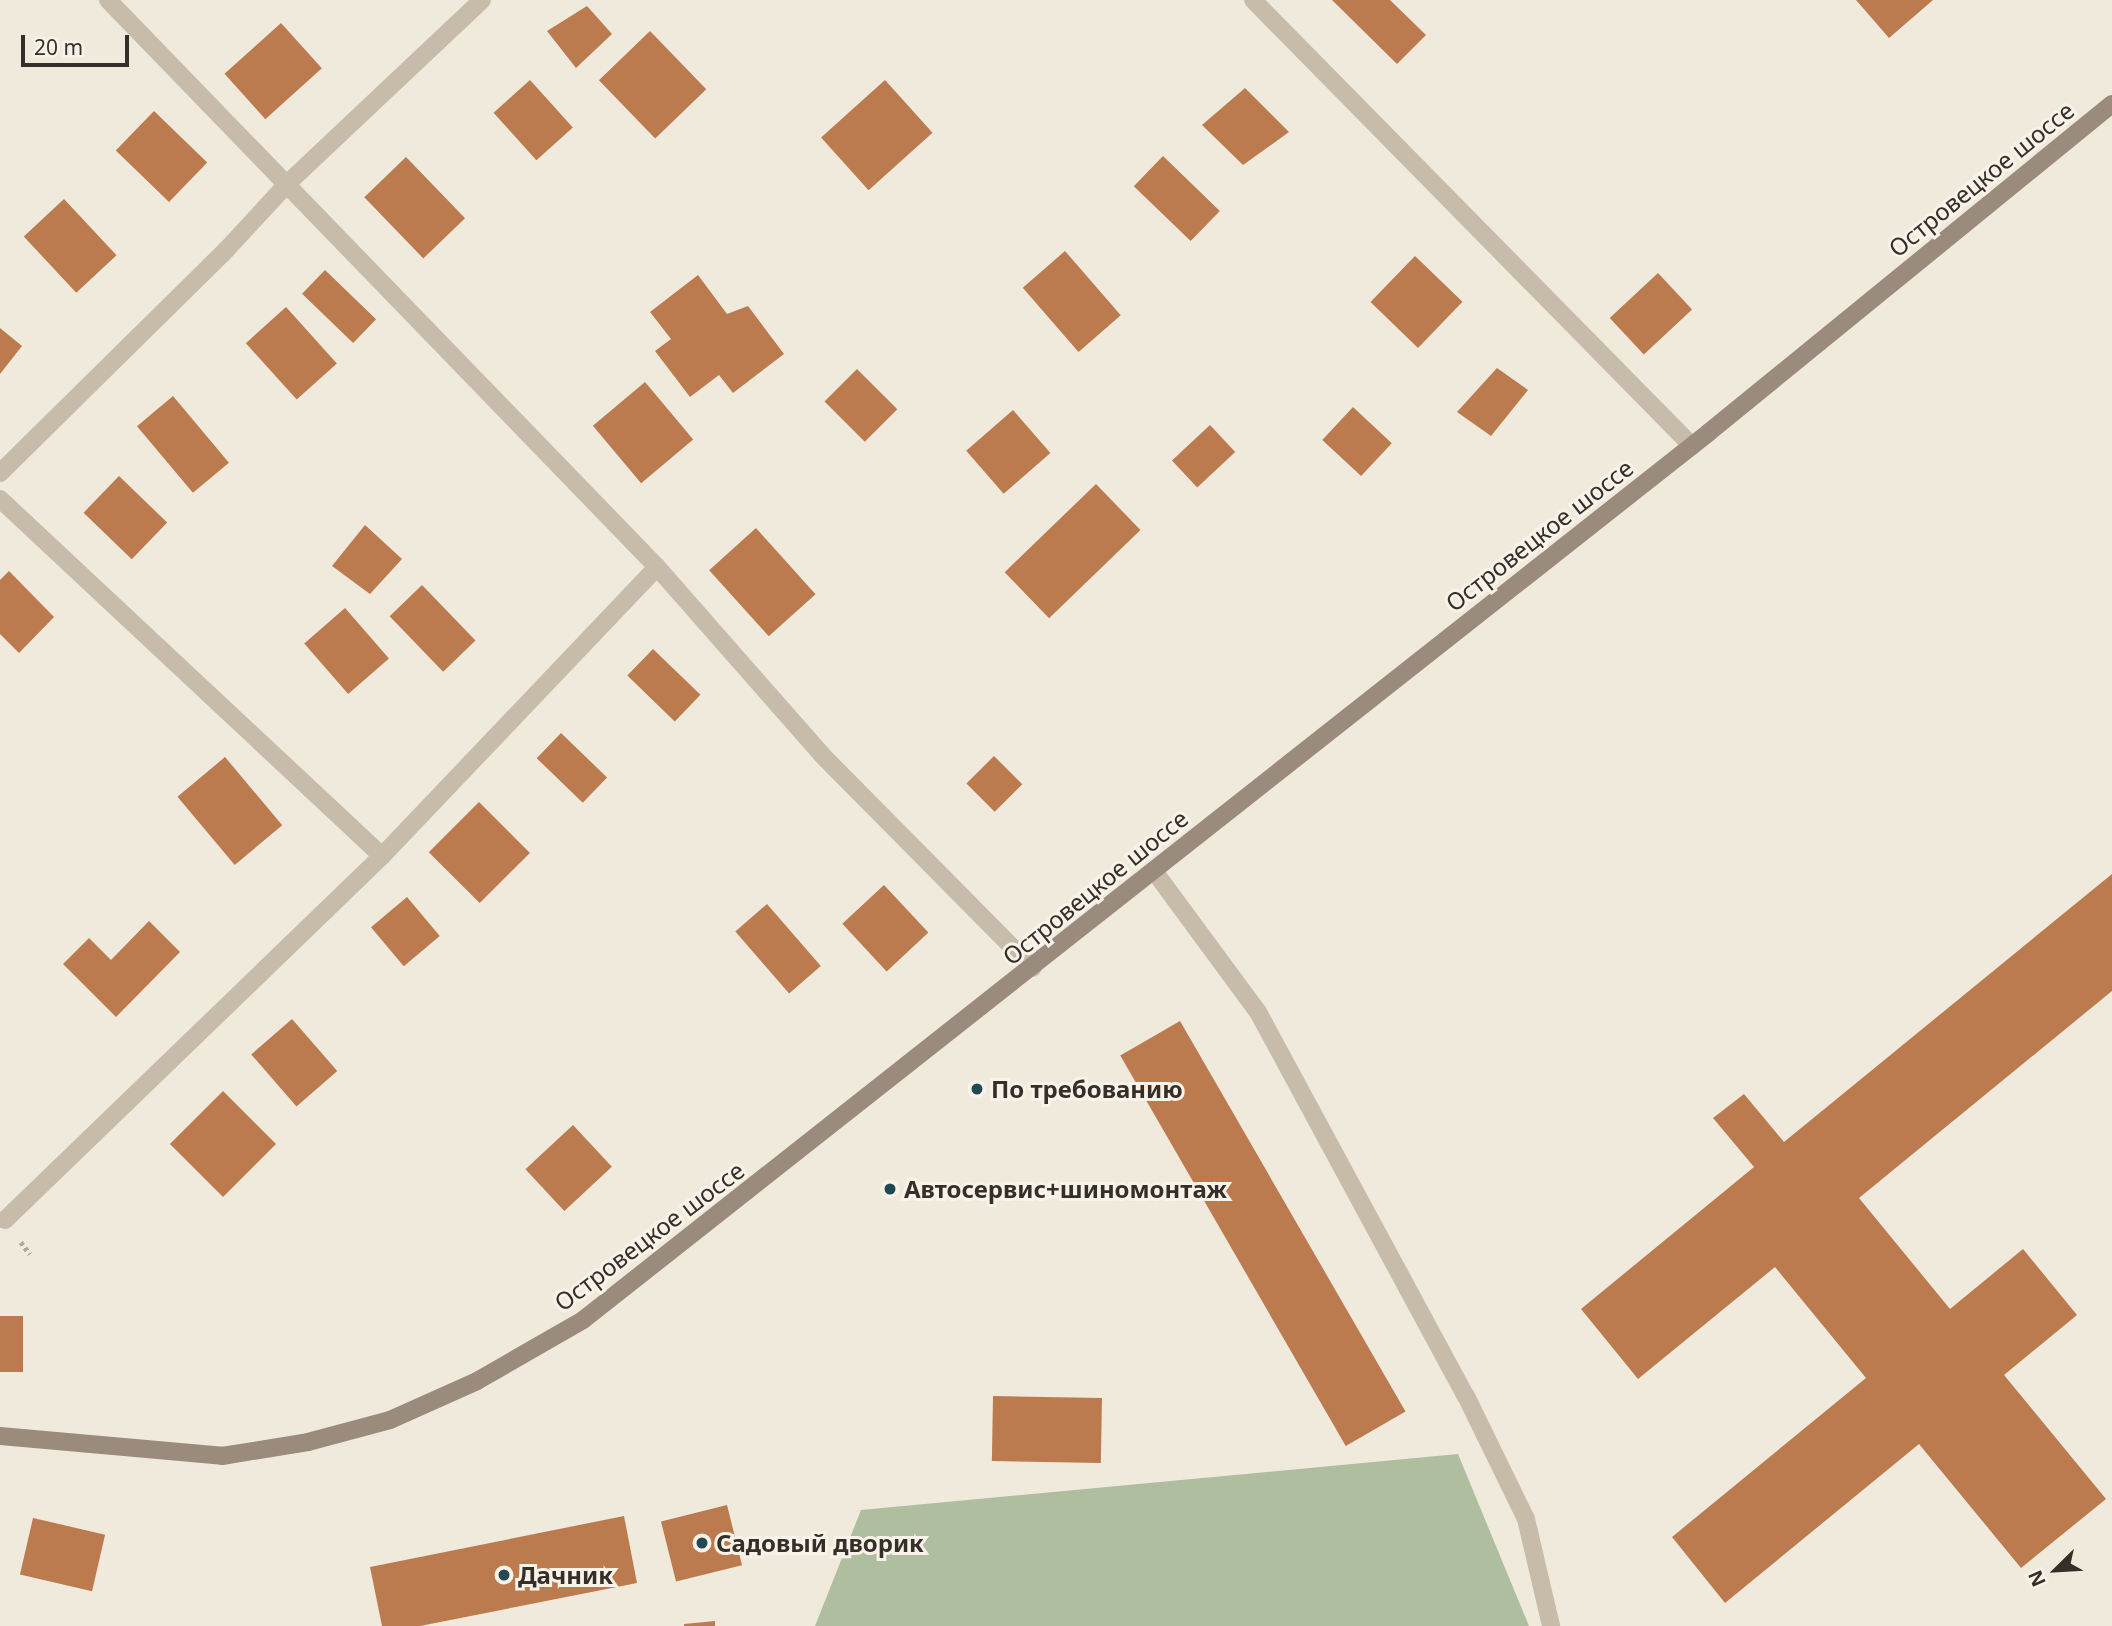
<!DOCTYPE html>
<html>
<head>
<meta charset="utf-8">
<style>
	body { margin:0 }
	#map { position:relative; width:2112px; height:1626px; overflow:hidden; background:#f0eadd; font-family:"Noto Sans",sans-serif }
	div>[style] { position:absolute }
	.green>* { inset:0; background:#afbe9e }
	.building>* { inset:0; background:#bc7a4f; transform-origin:0 0 }
	.path>* { height:4.5px; margin-top:-2.25px; transform-origin:0; background:repeating-linear-gradient(90deg,#b3a694 0 3.5px,transparent 0 7px) }
	.lane>* { height:18px; margin:-9px; padding:0 9px; transform-origin:9px; border-radius:9px; background:#c7bcaa }
	.street>* { height:18px; margin:-9px; padding:0 9px; transform-origin:9px; border-radius:9px; background:#c7bcaa }
	.secondary>* { height:18px; margin:-9px; padding:0 9px; transform-origin:9px; border-radius:9px; background:#9b8b7c }
	.dots>* { width:19px; height:19px; translate:-50% -50%; box-sizing:border-box; border:4px solid #f8f3e9; border-radius:50% }
	span { translate:-50% -50%; white-space:nowrap; text-align:center; line-height:1.15; -webkit-text-stroke:6px #f8f3e9; paint-order:stroke }
	.street-label { font-size:24px; color:#352f29 }
	.poi-label { font-size:24px; color:#352f29; font-weight:700 }
	.left { translate:0 -50%; text-align:left }
	.north { position:absolute; left:2021px; top:1535px; width:70px; height:70px; -webkit-text-stroke:5px #f8f3e9; paint-order:stroke; rotate:246deg; font-size:19px; font-weight:700; line-height:28px; text-align:center; color:#352f29 }
	.north::after { content:''; display:block; margin:auto; width:24px; height:32px; background:#352f29; clip-path:polygon(50% 0,100% 100%,50% 72%,0 100%) }
	.scale { position:absolute; left:21px; top:35px; width:108px; height:32px; box-sizing:border-box; border:4px solid #352f29; border-top:0; padding-left:9px; font-size:21px; line-height:24px; white-space:nowrap; color:#352f29; -webkit-text-stroke:5px #f8f3e9; paint-order:stroke }
</style>
</head>
<body>
<div id="map">
	<div class="green">
		<i style="clip-path:polygon(1458px 1454px,1529px 1626px,815px 1626px,861px 1510px)"></i>
	</div>
	<div class="building">
		<i style="clip-path:polygon(1332px 0,1390px 0,1426px 35px,1397px 64px)"></i>
		<i style="clip-path:polygon(1856px 0,1933px 0,1889px 38px)"></i>
		<i style="clip-path:polygon(587px 6px,612px 34px,576px 68px,547px 31px)"></i>
		<i style="left:281px;top:23px;width:61px;height:76px;rotate:48deg"></i>
		<i style="left:650px;top:31px;width:81px;height:71px;rotate:46deg"></i>
		<i style="left:530px;top:80px;width:64px;height:49px;rotate:48deg"></i>
		<i style="left:885px;top:80px;width:71px;height:86px;rotate:48deg"></i>
		<i style="clip-path:polygon(1245px 88px,1289px 132px,1243px 165px,1202px 125px)"></i>
		<i style="left:154px;top:111px;width:74px;height:55px;rotate:44deg"></i>
		<i style="left:1163px;top:156px;width:79px;height:42px;rotate:44deg"></i>
		<i style="left:406px;top:157px;width:85px;height:58px;rotate:46deg"></i>
		<i style="left:64px;top:199px;width:77px;height:55px;rotate:47deg"></i>
		<i style="left:1065px;top:251px;width:85px;height:56px;rotate:49deg"></i>
		<i style="left:1415px;top:256px;width:66px;height:64px;rotate:44deg"></i>
		<i style="left:325px;top:270px;width:71px;height:33px;rotate:44deg"></i>
		<i style="left:1658px;top:273px;width:50px;height:66px;rotate:47deg"></i>
		<i style="clip-path:polygon(698px 275px,727px 314px,748px 306px,784px 354px,733px 393px,719px 375px,690px 397px,655px 351px,671px 339px,650px 312px)"></i>
		<i style="left:286px;top:307px;width:76px;height:54px;rotate:48deg"></i>
		<i style="clip-path:polygon(0 328px,22px 346px,0 374px)"></i>
		<i style="clip-path:polygon(1497px 368px,1528px 390px,1491px 436px,1457px 412px)"></i>
		<i style="left:857px;top:369px;width:57px;height:46px;rotate:45deg"></i>
		<i style="left:645px;top:382px;width:75px;height:68px;rotate:50deg"></i>
		<i style="left:173px;top:396px;width:87px;height:47px;rotate:50deg"></i>
		<i style="left:1353px;top:407px;width:53px;height:45px;rotate:43deg"></i>
		<i style="left:1013px;top:410px;width:57px;height:62px;rotate:49deg"></i>
		<i style="left:1210px;top:425px;width:37px;height:52px;rotate:47deg"></i>
		<i style="left:119px;top:476px;width:67px;height:51px;rotate:44deg"></i>
		<i style="left:1096px;top:484px;width:64px;height:127px;rotate:46deg"></i>
		<i style="clip-path:polygon(365px 525px,402px 559px,370px 594px,332px 566px)"></i>
		<i style="left:756px;top:528px;width:89px;height:63px;rotate:48deg"></i>
		<i style="clip-path:polygon(9px 571px,54px 617px,19px 653px,0 634px,0 580px)"></i>
		<i style="left:422px;top:585px;width:77px;height:45px;rotate:46deg"></i>
		<i style="left:345px;top:608px;width:67px;height:54px;rotate:49deg"></i>
		<i style="left:653px;top:649px;width:66px;height:37px;rotate:44deg"></i>
		<i style="left:561px;top:733px;width:64px;height:35px;rotate:44deg"></i>
		<i style="left:994px;top:756px;width:40px;height:39px;rotate:45deg"></i>
		<i style="left:225px;top:757px;width:89px;height:62px;rotate:50deg"></i>
		<i style="left:479px;top:802px;width:72px;height:71px;rotate:45deg"></i>
		<i style="clip-path:polygon(2112px 874px,2112px 991px,1859px 1198px,1950px 1309px,2023px 1249px,2077px 1315px,2004px 1375px,2106px 1499px,2021px 1568px,1919px 1444px,1725px 1603px,1672px 1537px,1866px 1378px,1775px 1267px,1638px 1379px,1581px 1309px,1754px 1167px,1713px 1118px,1744px 1094px,1784px 1142px)"></i>
		<i style="left:884px;top:885px;width:65px;height:57px;rotate:47deg"></i>
		<i style="left:407px;top:897px;width:51px;height:47px;rotate:50deg"></i>
		<i style="left:767px;top:904px;width:82px;height:42px;rotate:49deg"></i>
		<i style="clip-path:polygon(149px 921px,180px 952px,116px 1017px,63px 964px,89px 938px,111px 960px)"></i>
		<i style="left:292px;top:1019px;width:69px;height:54px;rotate:49deg"></i>
		<i style="left:1180px;top:1021px;width:451px;height:69px;rotate:60deg"></i>
		<i style="left:223px;top:1091px;width:75px;height:75px;rotate:45deg"></i>
		<i style="left:573px;top:1125px;width:57px;height:65px;rotate:47deg"></i>
		<i style="left:0;top:1316px;width:23px;height:56px"></i>
		<i style="left:993px;top:1396px;width:109px;height:65px;rotate:1deg"></i>
		<i style="left:727px;top:1505px;width:62px;height:68px;rotate:76deg"></i>
		<i style="clip-path:polygon(624px 1516px,637px 1583px,420px 1626px,382px 1626px,370px 1567px)"></i>
		<i style="left:33px;top:1518px;width:74px;height:58px;rotate:13deg"></i>
		<i style="clip-path:polygon(715px 1621px,715px 1626px,684px 1626px,684px 1624px)"></i>
	</div>
	<div class="path">
		<i style="left:21px;top:1242px;width:15px;rotate:53deg"></i>
	</div>
	<div class="lane">
		<i style="left:0;top:499px;width:523px;rotate:43.06deg"></i>
	</div>
	<div class="street">
		<i style="left:108px;top:0;width:789px;rotate:45.92deg"></i>
		<i style="left:657px;top:567px;width:249px;rotate:48.7deg"></i>
		<i style="left:821px;top:754px;width:301px;rotate:45.3deg"></i>
		<i style="left:1253px;top:0;width:626px;rotate:45.45deg"></i>
		<i style="left:0;top:473px;width:319px;rotate:-44.6deg"></i>
		<i style="left:227px;top:249px;width:91px;rotate:-47.2deg"></i>
		<i style="left:289px;top:182px;width:265px;rotate:-43.3deg"></i>
		<i style="left:1154px;top:871px;width:175px;rotate:53.6deg"></i>
		<i style="left:1258px;top:1012px;width:437px;rotate:61.6deg"></i>
		<i style="left:1466px;top:1396px;width:137px;rotate:64deg"></i>
		<i style="left:1526px;top:1519px;width:110px;rotate:76.8deg"></i>
		<i style="left:5px;top:1220px;width:524px;rotate:-43.99deg"></i>
		<i style="left:382px;top:856px;width:399px;rotate:-46.4deg"></i>
	</div>
	<div class="secondary">
		<i style="left:0;top:1436px;width:223px;rotate:5.1deg"></i>
		<i style="left:222px;top:1456px;width:87px;rotate:-9.2deg"></i>
		<i style="left:308px;top:1442px;width:85px;rotate:-15deg"></i>
		<i style="left:390px;top:1420px;width:95px;rotate:-24.1deg"></i>
		<i style="left:477px;top:1381px;width:122px;rotate:-29.9deg"></i>
		<i style="left:583px;top:1320px;width:1433px;rotate:-38.25deg"></i>
		<i style="left:1708px;top:433px;width:521px;rotate:-39.16deg"></i>
	</div>
	<div class="dots">
		<i style="left:977px;top:1089px;background:#224953"></i>
		<i style="left:890px;top:1189px;background:#224953"></i>
		<i style="left:702px;top:1543px;background:#224953"></i>
		<i style="left:504px;top:1575px;background:#224953"></i>
	</div>
	<div class="street-label">
		<span style="left:1981px;top:179px;rotate:-39deg">Островецкое шоссе</span>
		<span style="left:1539px;top:535px;rotate:-38deg">Островецкое шоссе</span>
		<span style="left:1095px;top:887px;rotate:-39deg">Островецкое шоссе</span>
		<span style="left:649px;top:1236px;rotate:-37deg">Островецкое шоссе</span>
	</div>
	<div class="poi-label">
		<span class="left" style="left:991px;top:1089px">По требованию</span>
		<span class="left" style="left:904px;top:1189px">Автосервис+шиномонтаж</span>
		<span class="left" style="left:716px;top:1543px">Садовый дворик</span>
		<span class="left" style="left:518px;top:1575px">Дачник</span>
	</div>
	<div class="north">N</div>
	<div class="scale">20 m</div>
</div>
</body>
</html>
